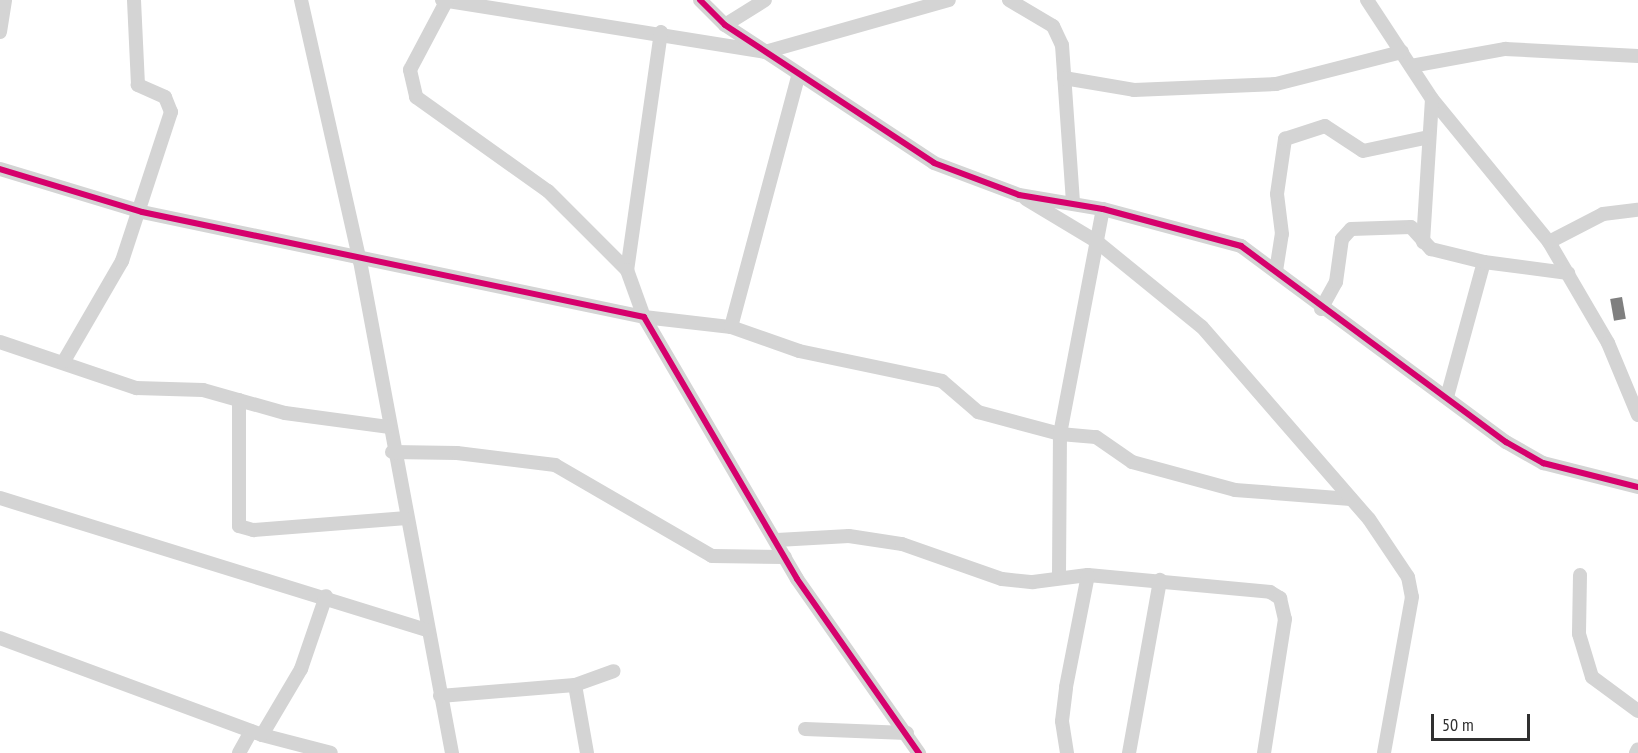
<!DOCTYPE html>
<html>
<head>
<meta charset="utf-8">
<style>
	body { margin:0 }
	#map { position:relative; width:1638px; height:753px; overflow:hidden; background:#fff; font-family:"PT Sans Narrow",sans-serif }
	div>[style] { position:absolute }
	.building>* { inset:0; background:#7f7f7f; transform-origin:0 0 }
	.minor>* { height:14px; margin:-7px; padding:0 7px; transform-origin:7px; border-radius:7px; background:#d4d4d4 }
	.cycleway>* { height:6px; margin:-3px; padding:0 3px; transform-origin:3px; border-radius:3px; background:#d6006c }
	span { translate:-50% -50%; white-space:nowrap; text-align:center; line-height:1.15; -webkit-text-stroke:6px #fff; paint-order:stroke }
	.scale { position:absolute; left:1431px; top:714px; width:99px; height:27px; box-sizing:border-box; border:3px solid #303030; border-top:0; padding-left:8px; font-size:18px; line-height:21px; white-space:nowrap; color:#303030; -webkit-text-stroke:4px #fff; paint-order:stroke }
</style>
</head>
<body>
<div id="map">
	<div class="building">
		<i style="left:1622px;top:297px;width:22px;height:12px;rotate:80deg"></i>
	</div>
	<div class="minor">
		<i style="left:301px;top:0;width:268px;rotate:77.3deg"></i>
		<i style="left:360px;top:261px;width:501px;rotate:79.41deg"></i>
		<i style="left:442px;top:0;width:327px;rotate:9.1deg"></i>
		<i style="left:765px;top:52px;width:191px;rotate:-15.8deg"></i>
		<i style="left:447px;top:0;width:79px;rotate:117.9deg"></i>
		<i style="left:410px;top:70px;width:28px;rotate:77deg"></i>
		<i style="left:416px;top:97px;width:162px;rotate:35.5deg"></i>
		<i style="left:548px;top:191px;width:112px;rotate:45deg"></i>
		<i style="left:700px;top:0;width:35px;rotate:45deg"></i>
		<i style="left:725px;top:25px;width:250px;rotate:33.4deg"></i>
		<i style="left:934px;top:163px;width:91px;rotate:20.6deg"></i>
		<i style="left:1019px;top:195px;width:85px;rotate:9.5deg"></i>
		<i style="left:1103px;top:209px;width:143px;rotate:15deg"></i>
		<i style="left:1241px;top:246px;width:330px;rotate:36.5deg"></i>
		<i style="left:1506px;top:442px;width:43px;rotate:29.6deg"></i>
		<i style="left:1543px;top:463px;width:98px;rotate:14.2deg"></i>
		<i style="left:1009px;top:0;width:51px;rotate:30.6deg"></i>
		<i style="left:1053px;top:26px;width:21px;rotate:65deg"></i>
		<i style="left:1062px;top:45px;width:159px;rotate:86deg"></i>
		<i style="left:1367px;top:0;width:118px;rotate:56.7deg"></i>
		<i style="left:1432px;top:99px;width:185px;rotate:50.7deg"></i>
		<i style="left:1549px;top:242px;width:117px;rotate:59.7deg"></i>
		<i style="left:1608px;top:343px;width:78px;rotate:67.4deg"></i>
		<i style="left:725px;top:25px;width:47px;rotate:-32deg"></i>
		<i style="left:0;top:32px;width:32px;rotate:-81deg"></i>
		<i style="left:661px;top:32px;width:240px;rotate:98.1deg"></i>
		<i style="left:627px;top:270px;width:50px;rotate:70.1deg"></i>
		<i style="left:644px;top:317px;width:88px;rotate:6.6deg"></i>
		<i style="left:731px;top:327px;width:72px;rotate:19.4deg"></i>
		<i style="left:799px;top:351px;width:146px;rotate:11.8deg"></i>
		<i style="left:942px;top:381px;width:48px;rotate:40.7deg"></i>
		<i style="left:978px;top:412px;width:85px;rotate:15deg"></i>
		<i style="left:1060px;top:434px;width:36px;rotate:5deg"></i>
		<i style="left:1096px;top:437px;width:44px;rotate:34.8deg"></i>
		<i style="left:1132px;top:462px;width:107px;rotate:15.2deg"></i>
		<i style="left:1235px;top:490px;width:116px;rotate:4.4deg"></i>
		<i style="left:1411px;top:66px;width:96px;rotate:-10.3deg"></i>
		<i style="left:1505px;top:49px;width:133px;rotate:3deg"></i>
		<i style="left:1064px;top:78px;width:71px;rotate:9.7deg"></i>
		<i style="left:1134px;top:90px;width:142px;rotate:-2.4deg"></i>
		<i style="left:1276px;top:84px;width:130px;rotate:-14.3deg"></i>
		<i style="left:0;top:169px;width:148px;rotate:16.8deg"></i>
		<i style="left:142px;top:212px;width:513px;rotate:11.81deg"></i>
		<i style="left:644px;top:317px;width:303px;rotate:59.7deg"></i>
		<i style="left:797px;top:579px;width:213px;rotate:55deg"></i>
		<i style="left:1026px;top:199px;width:82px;rotate:31deg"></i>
		<i style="left:1096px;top:241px;width:136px;rotate:39.1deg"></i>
		<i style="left:1202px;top:327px;width:254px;rotate:49deg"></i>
		<i style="left:1369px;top:519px;width:70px;rotate:56.1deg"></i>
		<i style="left:1408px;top:577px;width:20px;rotate:79deg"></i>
		<i style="left:1412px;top:597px;width:158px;rotate:100.2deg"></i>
		<i style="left:1423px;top:242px;width:143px;rotate:-86.4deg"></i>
		<i style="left:1549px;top:242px;width:61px;rotate:-27.4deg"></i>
		<i style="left:1603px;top:214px;width:35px;rotate:-7deg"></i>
		<i style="left:1276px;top:271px;width:37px;rotate:-81deg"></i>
		<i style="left:1282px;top:234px;width:40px;rotate:-97.1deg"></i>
		<i style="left:1277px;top:194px;width:56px;rotate:-81.7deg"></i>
		<i style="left:1285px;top:139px;width:42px;rotate:-18deg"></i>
		<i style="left:1325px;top:126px;width:45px;rotate:33.3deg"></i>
		<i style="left:1363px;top:151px;width:67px;rotate:-12deg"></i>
		<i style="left:1321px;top:309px;width:31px;rotate:-61deg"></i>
		<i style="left:1336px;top:282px;width:43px;rotate:-82.1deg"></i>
		<i style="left:1342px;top:239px;width:13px;rotate:-48deg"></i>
		<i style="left:1351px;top:229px;width:60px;rotate:-1.9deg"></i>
		<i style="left:1411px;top:227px;width:30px;rotate:48deg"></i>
		<i style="left:1431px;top:249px;width:55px;rotate:13.8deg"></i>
		<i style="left:731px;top:327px;width:262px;rotate:-75deg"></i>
		<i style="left:0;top:342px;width:144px;rotate:18.7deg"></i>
		<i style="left:136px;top:388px;width:67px;rotate:1.7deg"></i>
		<i style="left:203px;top:390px;width:85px;rotate:15.7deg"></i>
		<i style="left:285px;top:413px;width:104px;rotate:7.7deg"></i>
		<i style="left:64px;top:361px;width:116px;rotate:-59.9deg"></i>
		<i style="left:122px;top:261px;width:157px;rotate:-71.8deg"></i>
		<i style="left:171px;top:112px;width:16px;rotate:-112deg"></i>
		<i style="left:165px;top:97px;width:30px;rotate:-156deg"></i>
		<i style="left:138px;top:85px;width:85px;rotate:-92.7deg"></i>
		<i style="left:1447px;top:397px;width:140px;rotate:-74.7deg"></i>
		<i style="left:1484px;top:262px;width:85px;rotate:7.5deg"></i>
		<i style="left:239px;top:400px;width:126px;rotate:90deg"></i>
		<i style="left:239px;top:526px;width:15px;rotate:16deg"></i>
		<i style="left:253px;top:530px;width:151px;rotate:-4.5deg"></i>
		<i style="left:392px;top:452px;width:65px;rotate:0.9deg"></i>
		<i style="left:457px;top:453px;width:99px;rotate:7deg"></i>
		<i style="left:555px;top:465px;width:181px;rotate:30.1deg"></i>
		<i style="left:712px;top:556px;width:73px;rotate:0.8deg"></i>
		<i style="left:0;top:498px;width:447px;rotate:17.2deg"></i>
		<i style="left:777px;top:540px;width:72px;rotate:-3.2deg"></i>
		<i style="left:849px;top:536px;width:54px;rotate:8.6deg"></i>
		<i style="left:902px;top:544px;width:106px;rotate:19.3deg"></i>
		<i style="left:1002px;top:579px;width:31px;rotate:6deg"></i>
		<i style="left:1033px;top:582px;width:55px;rotate:-7.3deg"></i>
		<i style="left:1088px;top:575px;width:183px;rotate:5.3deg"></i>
		<i style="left:1270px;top:592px;width:12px;rotate:31deg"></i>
		<i style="left:1280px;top:598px;width:22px;rotate:77deg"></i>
		<i style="left:1285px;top:619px;width:136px;rotate:98.9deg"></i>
		<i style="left:1059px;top:574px;width:140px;rotate:-89.6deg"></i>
		<i style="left:1060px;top:434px;width:229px;rotate:-79.2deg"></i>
		<i style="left:1580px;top:575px;width:59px;rotate:91deg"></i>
		<i style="left:1579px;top:634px;width:45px;rotate:73.2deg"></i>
		<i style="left:1592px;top:677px;width:57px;rotate:36.5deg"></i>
		<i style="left:0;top:638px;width:279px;rotate:20.3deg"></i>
		<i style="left:262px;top:735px;width:71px;rotate:14.6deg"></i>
		<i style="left:575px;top:685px;width:69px;rotate:80deg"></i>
		<i style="left:440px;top:696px;width:135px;rotate:-4.7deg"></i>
		<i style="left:575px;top:685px;width:41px;rotate:-19.7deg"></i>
		<i style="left:805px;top:729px;width:102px;rotate:2.2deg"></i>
		<i style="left:262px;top:735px;width:77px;rotate:-59.4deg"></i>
		<i style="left:301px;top:669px;width:77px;rotate:-71.1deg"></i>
		<i style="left:239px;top:753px;width:25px;rotate:-61deg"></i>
		<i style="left:1067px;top:753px;width:32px;rotate:-99deg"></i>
		<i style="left:1062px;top:721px;width:34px;rotate:-83deg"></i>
		<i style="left:1066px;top:687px;width:114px;rotate:-78.9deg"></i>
		<i style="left:1129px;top:753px;width:176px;rotate:-79.8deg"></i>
		<i style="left:1636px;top:753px;width:4px;rotate:-63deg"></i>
	</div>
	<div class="cycleway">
		<i style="left:700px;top:0;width:35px;rotate:45deg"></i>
		<i style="left:725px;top:25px;width:250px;rotate:33.4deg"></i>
		<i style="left:934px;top:163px;width:91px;rotate:20.6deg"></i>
		<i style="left:1019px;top:195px;width:85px;rotate:9.5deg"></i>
		<i style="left:1103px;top:209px;width:143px;rotate:15deg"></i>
		<i style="left:1241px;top:246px;width:330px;rotate:36.5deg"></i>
		<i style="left:1506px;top:442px;width:43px;rotate:29.6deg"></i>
		<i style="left:1543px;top:463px;width:98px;rotate:14.2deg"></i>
		<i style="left:0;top:169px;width:148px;rotate:16.8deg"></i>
		<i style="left:142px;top:212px;width:513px;rotate:11.81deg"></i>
		<i style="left:644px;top:317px;width:303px;rotate:59.7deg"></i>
		<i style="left:797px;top:579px;width:213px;rotate:55deg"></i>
	</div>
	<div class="scale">50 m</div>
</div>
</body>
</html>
